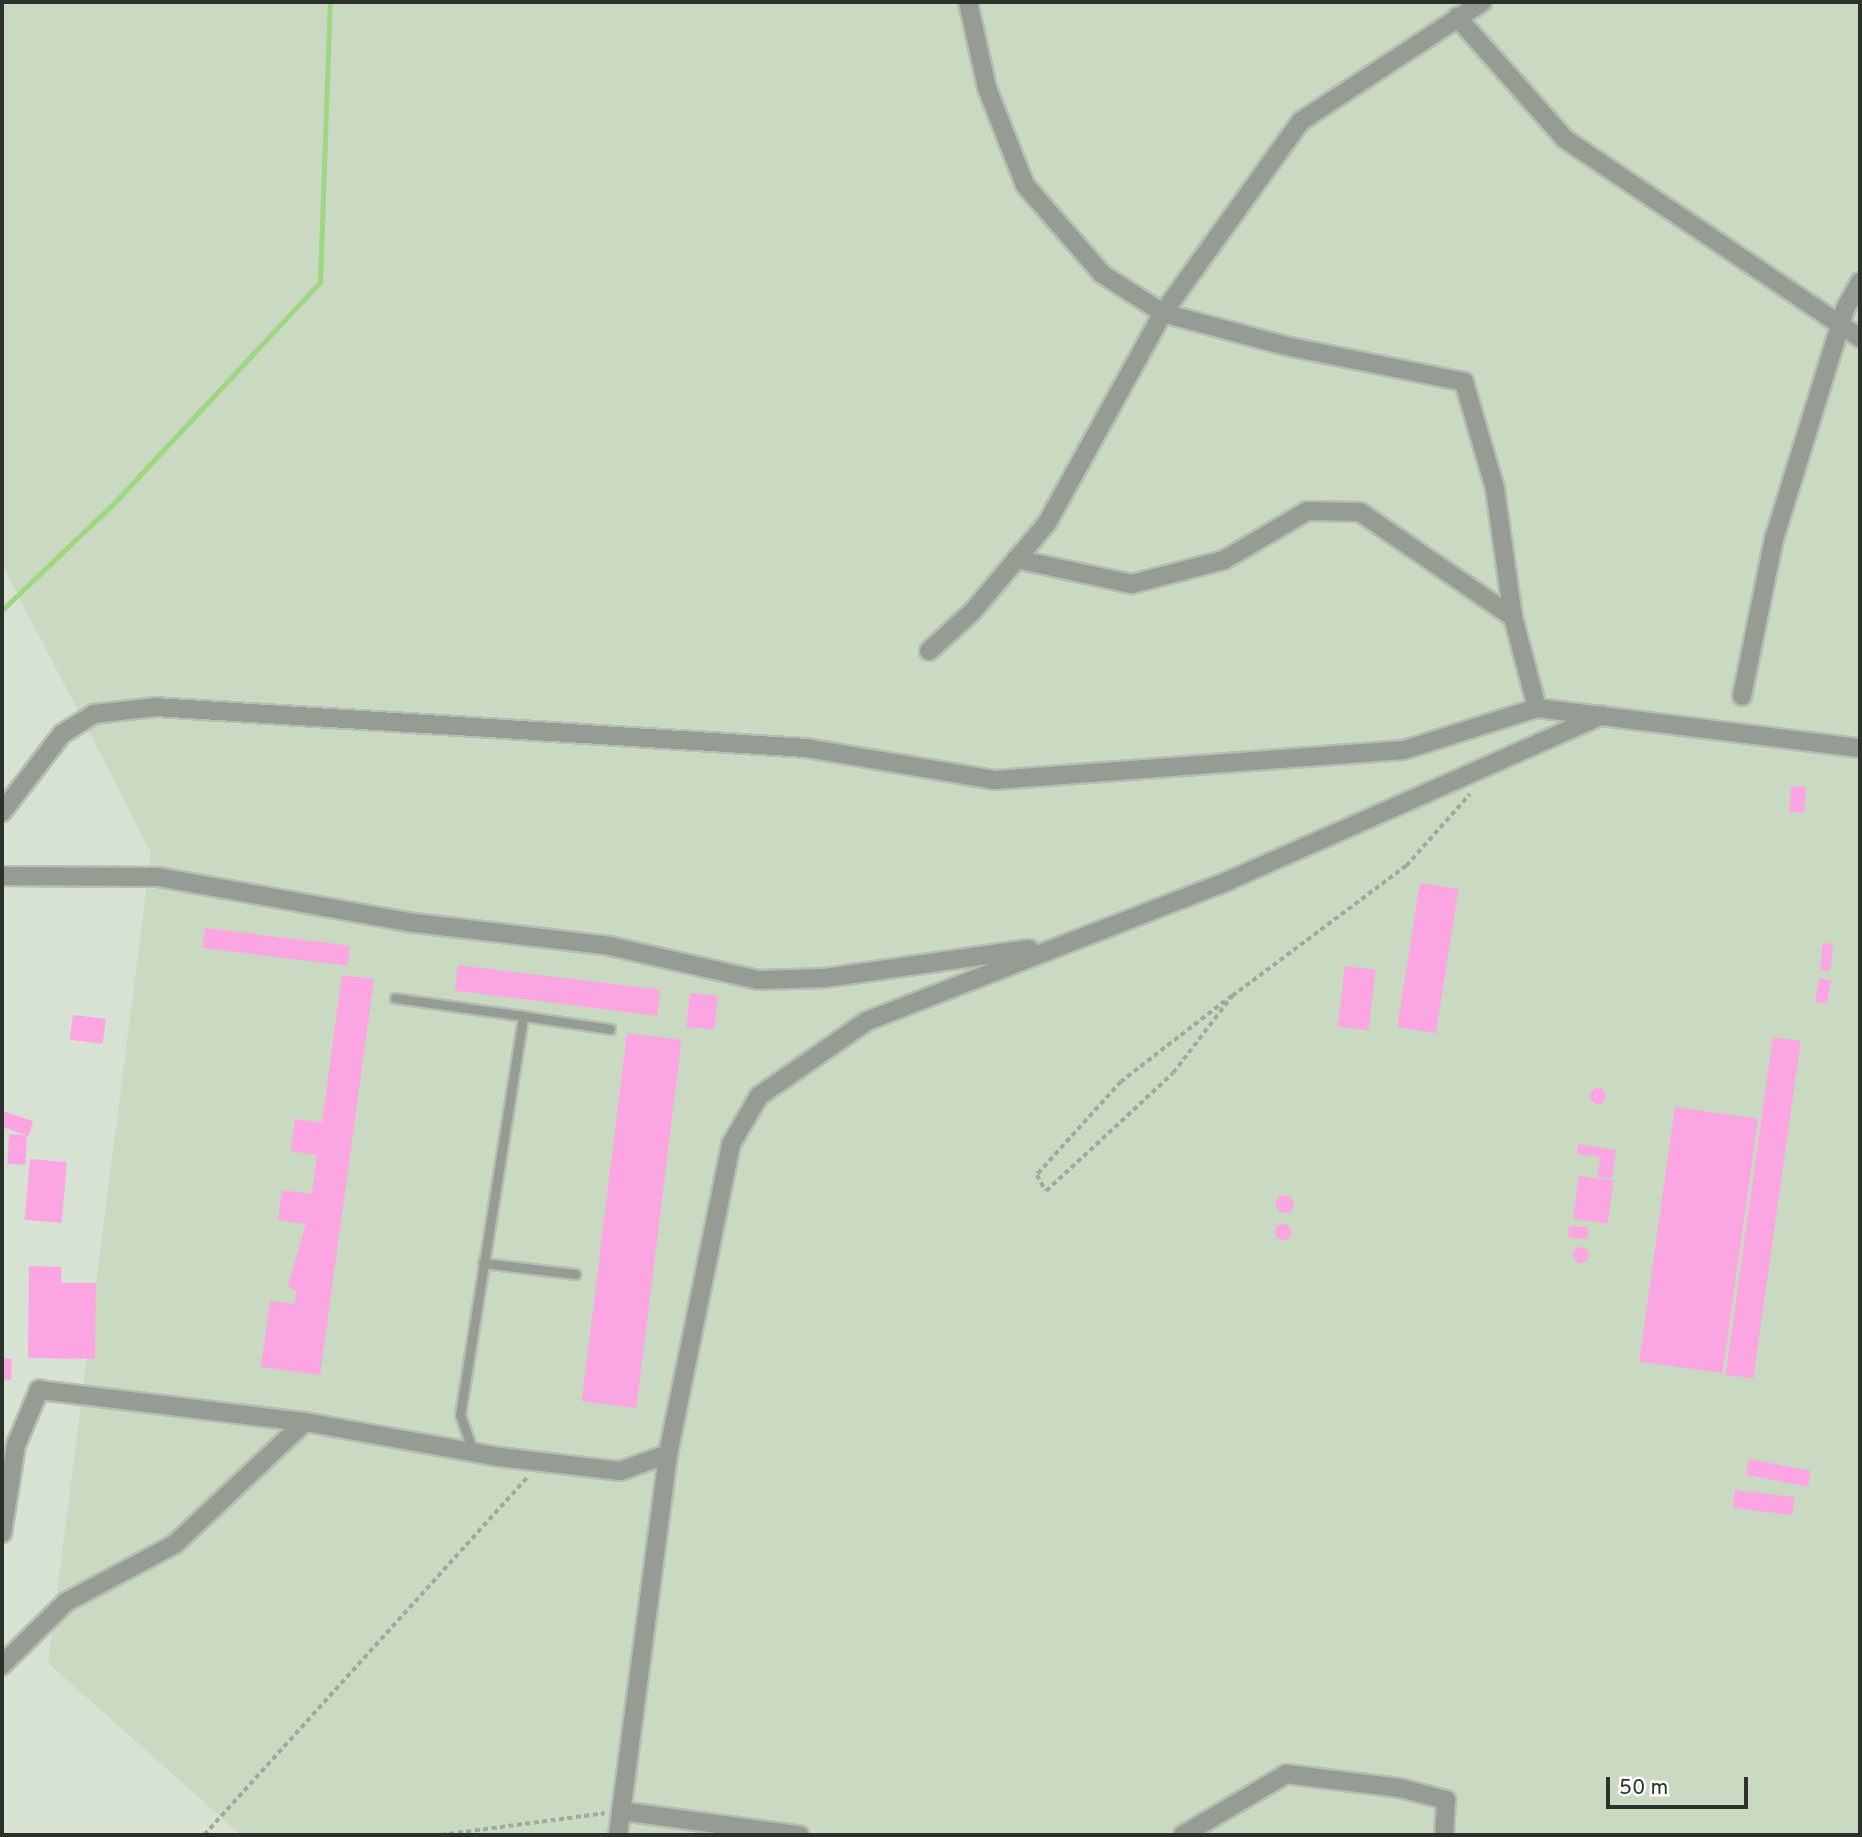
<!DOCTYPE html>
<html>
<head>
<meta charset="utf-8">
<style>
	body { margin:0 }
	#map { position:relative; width:1862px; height:1837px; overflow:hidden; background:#d7e2d2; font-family:Overpass,sans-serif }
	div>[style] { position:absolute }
	.built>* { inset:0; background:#cad9c2 }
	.stream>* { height:5px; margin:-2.5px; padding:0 2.5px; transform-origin:2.5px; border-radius:2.5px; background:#9ed681 }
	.building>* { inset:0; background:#fba5e2; transform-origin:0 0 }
	.round { border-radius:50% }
	.path>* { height:3.5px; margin-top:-1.75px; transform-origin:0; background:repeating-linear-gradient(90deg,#a0a99c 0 5px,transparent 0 8.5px) }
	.roads { filter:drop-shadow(2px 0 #b5bfb1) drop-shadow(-2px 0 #b5bfb1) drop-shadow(0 2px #b5bfb1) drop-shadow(0 -2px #b5bfb1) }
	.service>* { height:9px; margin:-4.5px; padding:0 4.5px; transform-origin:4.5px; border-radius:4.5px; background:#969b94 }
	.minor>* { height:18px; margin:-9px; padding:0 9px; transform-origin:9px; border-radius:9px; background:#969b94 }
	span { translate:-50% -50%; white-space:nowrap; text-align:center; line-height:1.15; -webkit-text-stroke:6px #fff; paint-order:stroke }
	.frame { position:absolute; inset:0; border:4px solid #2d312b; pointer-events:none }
	.scale { position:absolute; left:1606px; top:1777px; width:142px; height:32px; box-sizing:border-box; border:4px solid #2d312b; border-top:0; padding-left:9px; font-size:21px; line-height:24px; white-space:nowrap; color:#2d312b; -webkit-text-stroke:5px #fff; paint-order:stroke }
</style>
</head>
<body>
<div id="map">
	<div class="built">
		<i style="clip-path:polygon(2px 2px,1860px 2px,1860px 1835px,241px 1835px,48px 1663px,151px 852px,2px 564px)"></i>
	</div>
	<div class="stream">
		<i style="left:2px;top:610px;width:155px;rotate:-43.7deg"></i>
		<i style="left:114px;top:503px;width:302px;rotate:-47deg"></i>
		<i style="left:320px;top:282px;width:280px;rotate:-88deg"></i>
	</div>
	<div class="building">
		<i style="left:1791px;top:786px;width:15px;height:26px;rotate:4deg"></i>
		<i style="left:1420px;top:883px;width:39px;height:146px;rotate:9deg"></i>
		<i style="left:205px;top:928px;width:146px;height:20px;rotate:7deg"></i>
		<i style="left:1823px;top:943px;width:10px;height:27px;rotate:6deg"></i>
		<i style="left:458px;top:965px;width:204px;height:26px;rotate:7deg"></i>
		<i style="left:1345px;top:966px;width:31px;height:61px;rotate:7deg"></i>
		<i style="clip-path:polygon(342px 975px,374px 979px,320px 1375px,261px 1367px,270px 1301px,295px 1304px,296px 1291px,288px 1286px,306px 1224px,278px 1220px,282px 1190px,312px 1194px,317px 1155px,291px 1151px,295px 1119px,322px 1123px)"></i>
		<i style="left:1819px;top:978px;width:12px;height:24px;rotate:9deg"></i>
		<i style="left:690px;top:993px;width:28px;height:34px;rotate:6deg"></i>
		<i style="left:73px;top:1015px;width:33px;height:25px;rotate:7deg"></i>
		<i style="left:627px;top:1033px;width:55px;height:371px;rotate:7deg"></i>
		<i style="left:1773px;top:1037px;width:28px;height:341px;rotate:8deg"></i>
		<i class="round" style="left:1590px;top:1088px;width:16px;height:16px"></i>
		<i style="left:1675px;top:1107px;width:84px;height:257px;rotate:8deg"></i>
		<i style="clip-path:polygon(2px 1111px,33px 1121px,29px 1136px,2px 1127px)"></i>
		<i style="left:9px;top:1134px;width:18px;height:30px;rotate:3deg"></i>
		<i style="clip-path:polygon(1578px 1144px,1616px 1150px,1612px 1179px,1597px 1177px,1600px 1157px,1577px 1154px)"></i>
		<i style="left:30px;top:1159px;width:37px;height:61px;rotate:5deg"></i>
		<i style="left:1579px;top:1176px;width:35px;height:43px;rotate:8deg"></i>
		<i class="round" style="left:1276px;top:1195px;width:18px;height:18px"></i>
		<i class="round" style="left:1275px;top:1224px;width:16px;height:16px"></i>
		<i style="left:1569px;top:1226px;width:19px;height:12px;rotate:3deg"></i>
		<i class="round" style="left:1573px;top:1247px;width:16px;height:16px"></i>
		<i style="clip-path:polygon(29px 1266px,61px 1267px,61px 1283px,96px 1283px,95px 1359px,28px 1358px)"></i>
		<i style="clip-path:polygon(2px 1358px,12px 1359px,11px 1380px,2px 1379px)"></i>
		<i style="left:1749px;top:1459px;width:63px;height:16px;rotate:11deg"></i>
		<i style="left:1735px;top:1490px;width:60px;height:18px;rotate:7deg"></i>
	</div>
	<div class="path">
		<i style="left:1232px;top:996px;width:140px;rotate:142.2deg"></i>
		<i style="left:1121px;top:1082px;width:125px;rotate:132.1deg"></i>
		<i style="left:1037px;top:1175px;width:18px;rotate:61deg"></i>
		<i style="left:1046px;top:1191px;width:173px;rotate:-42.9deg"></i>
		<i style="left:1173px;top:1073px;width:97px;rotate:-52.5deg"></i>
		<i style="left:1232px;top:996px;width:217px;rotate:-36.8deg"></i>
		<i style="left:1406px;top:866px;width:96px;rotate:-48.4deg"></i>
		<i style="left:204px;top:1835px;width:483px;rotate:-47.9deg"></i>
		<i style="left:441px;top:1835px;width:165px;rotate:-7.6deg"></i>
	</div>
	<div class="roads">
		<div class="service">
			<i style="left:395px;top:998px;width:129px;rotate:8deg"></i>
			<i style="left:483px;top:1263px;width:93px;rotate:6.8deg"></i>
			<i style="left:472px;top:1449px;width:36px;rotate:-109deg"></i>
			<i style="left:460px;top:1415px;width:404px;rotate:-81deg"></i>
			<i style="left:523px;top:1016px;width:88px;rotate:8.5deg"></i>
		</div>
		<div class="minor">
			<i style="left:968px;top:2px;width:88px;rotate:77.5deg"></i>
			<i style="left:987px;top:88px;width:104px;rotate:68.6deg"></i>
			<i style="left:1025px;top:185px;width:118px;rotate:49.1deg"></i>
			<i style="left:1102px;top:274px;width:72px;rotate:32.6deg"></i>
			<i style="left:1163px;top:313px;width:127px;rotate:15deg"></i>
			<i style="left:1286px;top:346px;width:182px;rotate:11.4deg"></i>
			<i style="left:1464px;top:382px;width:111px;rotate:73.8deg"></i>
			<i style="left:1495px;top:489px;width:129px;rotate:82deg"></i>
			<i style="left:1513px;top:617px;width:94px;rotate:75.2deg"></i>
			<i style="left:1457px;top:17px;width:163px;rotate:48.5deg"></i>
			<i style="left:1565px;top:139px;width:356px;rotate:34deg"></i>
			<i style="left:1016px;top:559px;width:119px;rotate:12.2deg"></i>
			<i style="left:1132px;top:584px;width:95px;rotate:-14.6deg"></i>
			<i style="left:1224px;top:560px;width:96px;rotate:-30.6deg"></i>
			<i style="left:1307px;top:511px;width:53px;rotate:1.1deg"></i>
			<i style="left:1360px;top:512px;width:186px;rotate:34.5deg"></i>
			<i style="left:929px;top:651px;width:59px;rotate:-42.3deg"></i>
			<i style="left:973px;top:611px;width:115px;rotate:-49.9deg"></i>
			<i style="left:1047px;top:523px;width:240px;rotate:-61.1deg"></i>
			<i style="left:1163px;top:313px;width:236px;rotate:-54.3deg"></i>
			<i style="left:1301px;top:121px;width:217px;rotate:-33.3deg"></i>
			<i style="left:1742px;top:696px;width:160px;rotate:-78.5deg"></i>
			<i style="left:1774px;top:539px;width:241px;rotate:-72.8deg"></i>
			<i style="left:1845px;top:309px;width:31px;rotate:-61deg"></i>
			<i style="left:2px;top:812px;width:98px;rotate:-52.4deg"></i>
			<i style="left:62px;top:734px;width:38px;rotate:-32deg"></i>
			<i style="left:94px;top:714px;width:61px;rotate:-6.5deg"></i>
			<i style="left:155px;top:707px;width:652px;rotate:3.6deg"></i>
			<i style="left:806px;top:748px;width:192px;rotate:9.6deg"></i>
			<i style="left:995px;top:780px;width:410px;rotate:-4.2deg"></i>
			<i style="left:1404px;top:750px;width:139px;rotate:-17.5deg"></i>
			<i style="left:1537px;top:708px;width:325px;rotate:7.1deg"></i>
			<i style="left:2px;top:876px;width:156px;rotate:0.4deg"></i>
			<i style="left:158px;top:877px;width:253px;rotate:10.2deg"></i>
			<i style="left:407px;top:922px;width:204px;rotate:6.7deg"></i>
			<i style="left:610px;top:946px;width:152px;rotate:12.9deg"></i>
			<i style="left:758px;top:980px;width:67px;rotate:-1.7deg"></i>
			<i style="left:825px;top:978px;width:206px;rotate:-8.1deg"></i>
			<i style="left:2px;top:1533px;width:89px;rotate:-81deg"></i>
			<i style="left:16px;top:1445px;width:60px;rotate:-67.3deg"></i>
			<i style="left:39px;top:1390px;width:268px;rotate:6.9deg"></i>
			<i style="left:305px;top:1422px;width:198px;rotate:10.2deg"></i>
			<i style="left:500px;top:1457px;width:121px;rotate:6.7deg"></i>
			<i style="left:620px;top:1471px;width:51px;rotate:-19.5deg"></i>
			<i style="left:2px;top:1665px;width:90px;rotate:-44.5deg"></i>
			<i style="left:66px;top:1602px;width:123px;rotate:-28deg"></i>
			<i style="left:175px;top:1544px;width:178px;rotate:-43.2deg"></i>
			<i style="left:621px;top:1811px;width:180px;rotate:7.7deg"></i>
			<i style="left:618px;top:1835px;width:384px;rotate:-82.5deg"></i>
			<i style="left:668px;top:1454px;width:316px;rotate:-78.5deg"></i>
			<i style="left:731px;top:1144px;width:56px;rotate:-59.7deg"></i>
			<i style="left:759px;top:1096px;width:131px;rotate:-34.8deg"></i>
			<i style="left:867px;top:1021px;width:389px;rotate:-21.2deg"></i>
			<i style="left:1230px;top:880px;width:407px;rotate:-23.9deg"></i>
			<i style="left:1183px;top:1835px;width:120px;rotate:-30.6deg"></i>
			<i style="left:1286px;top:1774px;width:115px;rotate:7deg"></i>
			<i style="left:1400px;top:1788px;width:48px;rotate:14.6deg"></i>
			<i style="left:1446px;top:1800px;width:35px;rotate:93deg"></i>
		</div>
	</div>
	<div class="frame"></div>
	<div class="scale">50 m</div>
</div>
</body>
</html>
